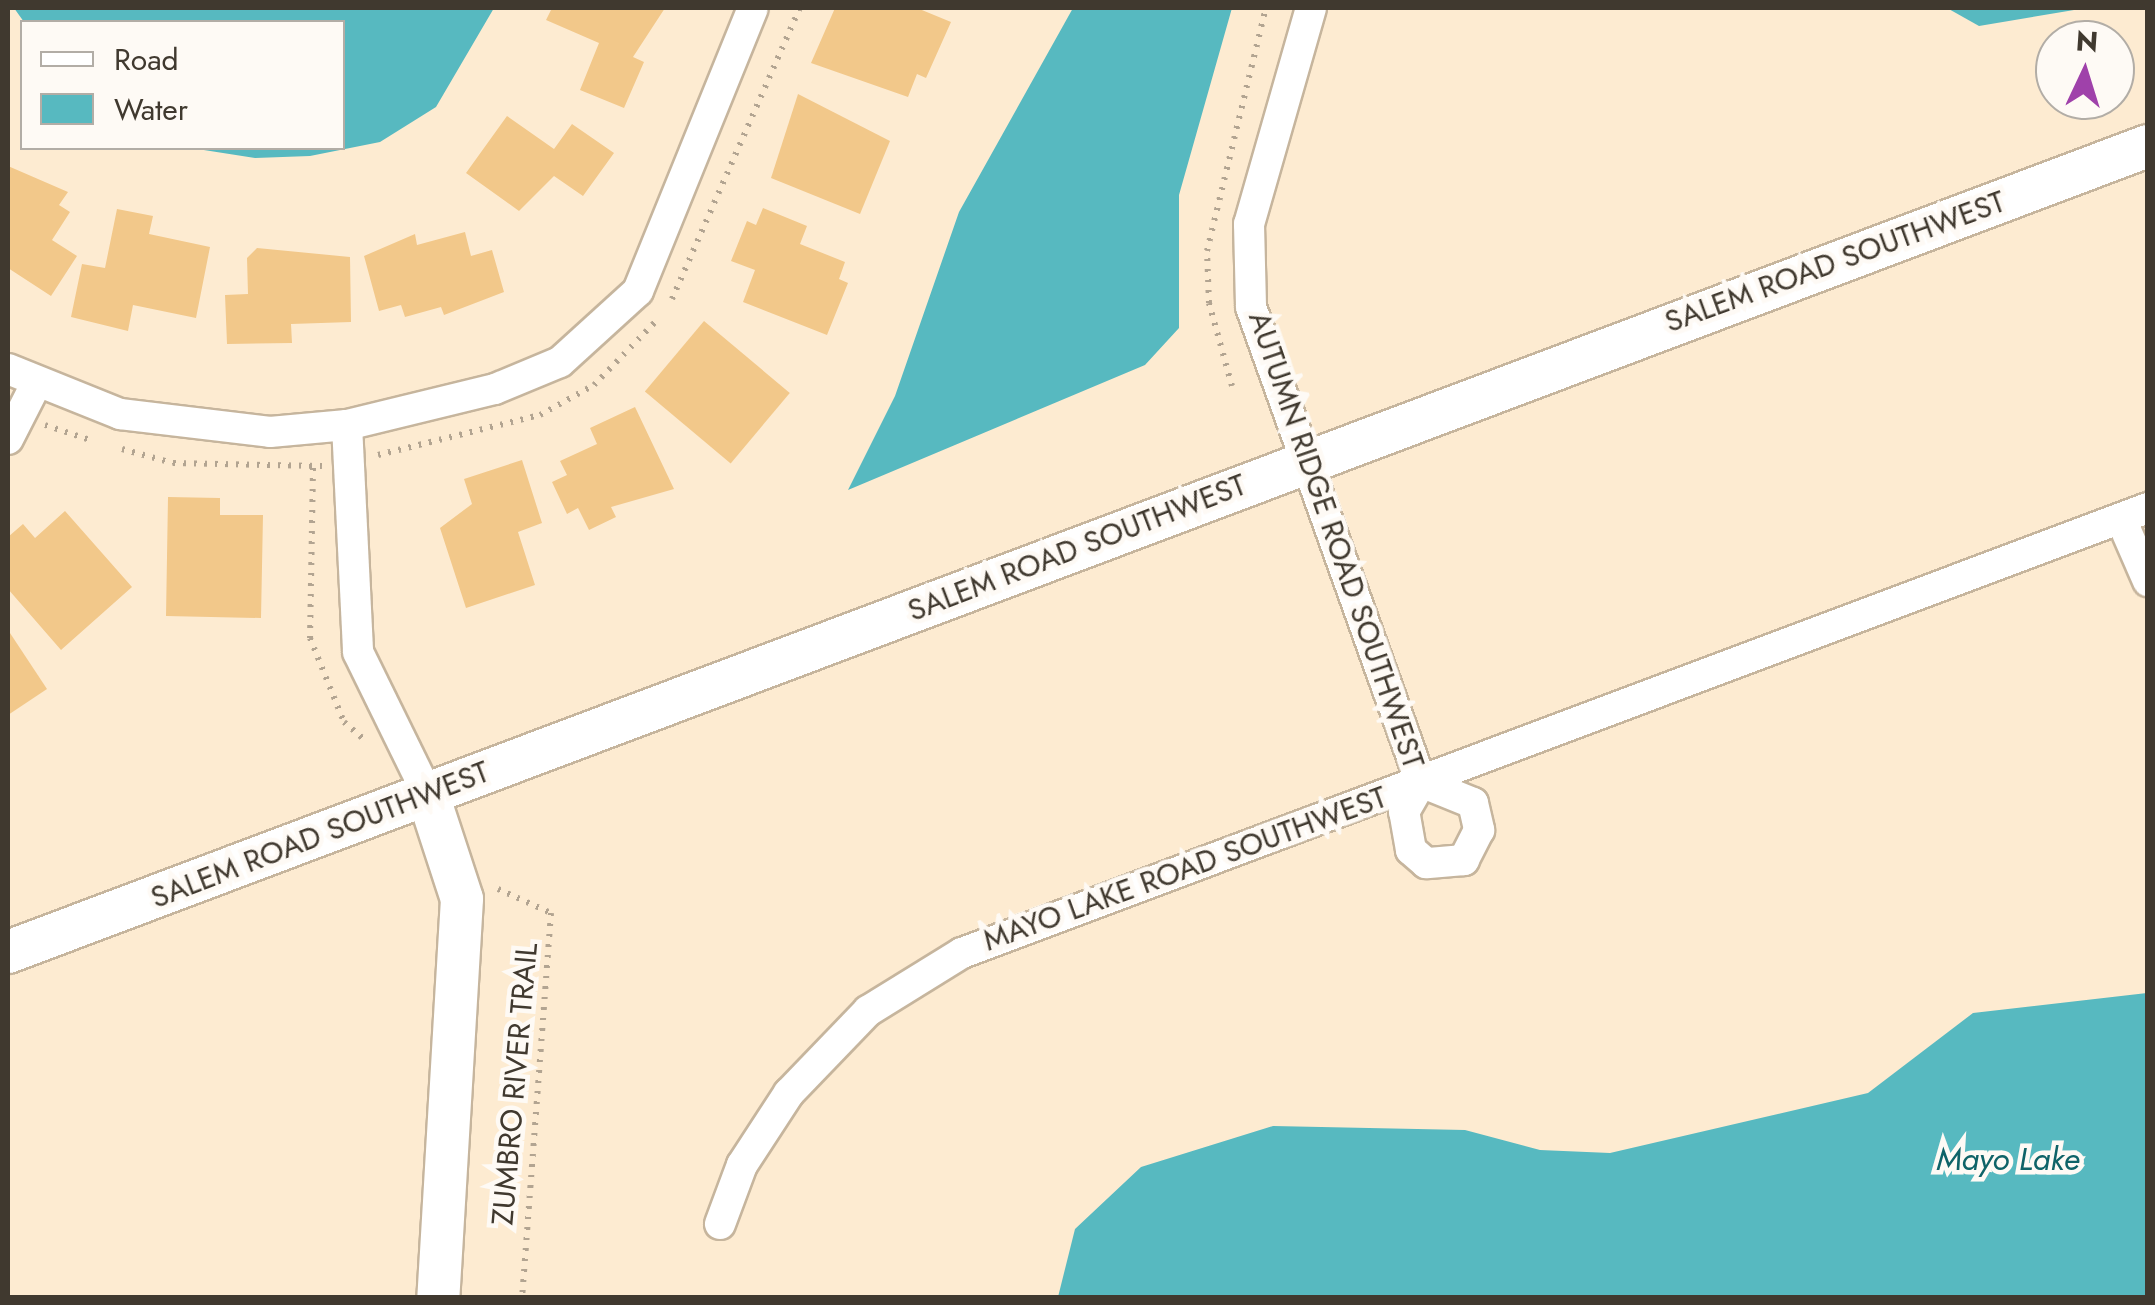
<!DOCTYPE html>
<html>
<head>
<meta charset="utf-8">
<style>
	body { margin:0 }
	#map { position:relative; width:2155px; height:1305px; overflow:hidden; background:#fdebd1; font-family:Jost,sans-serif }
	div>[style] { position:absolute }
	.water>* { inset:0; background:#57b9c0 }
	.building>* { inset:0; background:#f2c88a; transform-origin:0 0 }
	.path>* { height:6px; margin-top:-3px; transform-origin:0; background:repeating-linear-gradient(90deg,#b2a491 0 2.5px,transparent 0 10.5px) }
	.roads { filter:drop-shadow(2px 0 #c6b59d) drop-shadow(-2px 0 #c6b59d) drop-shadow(0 2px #c6b59d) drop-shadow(0 -2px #c6b59d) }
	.street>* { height:30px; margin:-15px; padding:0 15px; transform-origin:15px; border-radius:15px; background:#fff }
	.secondary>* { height:42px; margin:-21px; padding:0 21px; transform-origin:21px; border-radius:21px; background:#fff }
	span { translate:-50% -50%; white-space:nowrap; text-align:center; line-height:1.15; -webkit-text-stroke:9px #fefaf5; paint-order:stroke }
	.street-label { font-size:30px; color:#40392f }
	.water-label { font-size:32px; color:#0f6368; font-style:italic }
	.frame { position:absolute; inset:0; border:10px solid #40392f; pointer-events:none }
	.legend { position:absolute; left:20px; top:20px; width:325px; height:130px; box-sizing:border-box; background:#fefaf5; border:2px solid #b2ada6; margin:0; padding:12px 18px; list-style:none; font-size:30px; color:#40392f }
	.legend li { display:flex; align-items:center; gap:20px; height:50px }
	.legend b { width:50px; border:2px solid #b2ada6 }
	.north { position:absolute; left:2035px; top:20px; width:100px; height:100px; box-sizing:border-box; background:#fefaf5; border:2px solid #b2ada6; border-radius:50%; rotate:4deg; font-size:28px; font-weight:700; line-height:40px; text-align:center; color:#40392f }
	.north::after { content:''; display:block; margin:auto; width:35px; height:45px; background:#9f41aa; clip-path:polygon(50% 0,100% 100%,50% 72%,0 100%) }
</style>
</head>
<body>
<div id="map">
	<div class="water">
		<i style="clip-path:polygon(14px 8px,494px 8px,436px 107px,380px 142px,310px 156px,255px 158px,191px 148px,342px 148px,342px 22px,24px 22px)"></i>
		<i style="clip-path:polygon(1073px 8px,1232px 8px,1179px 195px,1179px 328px,1145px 365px,848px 490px,895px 396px,959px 212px)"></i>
		<i style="clip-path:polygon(1947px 8px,2086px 8px,1979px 26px)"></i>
		<i style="clip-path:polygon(2147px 993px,2147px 1297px,1058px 1297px,1075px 1229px,1141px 1167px,1273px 1126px,1465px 1130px,1540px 1150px,1610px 1153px,1868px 1093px,1973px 1013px)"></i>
	</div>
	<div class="building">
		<i style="clip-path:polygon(552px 8px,665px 8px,633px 57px,644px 62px,624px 108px,580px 90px,599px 43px,546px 20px)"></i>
		<i style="clip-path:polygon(835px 8px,917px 8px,951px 22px,926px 78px,917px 74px,908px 97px,811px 63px)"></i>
		<i style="clip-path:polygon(798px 94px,890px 141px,860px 214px,771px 178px)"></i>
		<i style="clip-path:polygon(507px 116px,554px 149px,572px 124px,614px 153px,583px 196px,554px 176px,519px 211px,466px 173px)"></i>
		<i style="clip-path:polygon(8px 166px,68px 192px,59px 205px,70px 212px,52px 240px,77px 256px,51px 296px,8px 268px)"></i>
		<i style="clip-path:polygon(763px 208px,807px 226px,800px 244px,845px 262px,839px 279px,848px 283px,827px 335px,743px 302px,755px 270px,731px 261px,747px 221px,756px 225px)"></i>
		<i style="clip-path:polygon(117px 209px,153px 216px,149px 234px,210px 247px,196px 318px,133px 305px,128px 331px,71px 317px,82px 264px,105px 268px)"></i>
		<i style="clip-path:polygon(465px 232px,471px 256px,492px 250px,504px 292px,444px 315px,441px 307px,405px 317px,401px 305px,379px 311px,364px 256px,415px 234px,417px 245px)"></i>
		<i style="clip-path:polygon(257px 248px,350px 257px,351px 322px,291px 324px,292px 343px,227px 344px,225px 295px,248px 294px,247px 258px)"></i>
		<i style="left:704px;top:321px;width:112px;height:92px;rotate:40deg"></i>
		<i style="clip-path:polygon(635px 407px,674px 489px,611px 507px,616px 517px,589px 530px,578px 508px,567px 514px,552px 482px,567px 475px,560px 461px,597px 444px,590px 428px)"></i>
		<i style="clip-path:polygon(522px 460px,542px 523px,518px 532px,535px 585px,466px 608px,440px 528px,472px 504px,464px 479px)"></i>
		<i style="clip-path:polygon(168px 497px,220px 498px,220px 515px,263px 515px,261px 618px,166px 616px)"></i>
		<i style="clip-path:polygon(65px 511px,132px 587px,61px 650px,8px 589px,8px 537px,23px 524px,35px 538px)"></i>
		<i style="clip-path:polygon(8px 630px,47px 689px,8px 715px)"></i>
	</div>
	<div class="path">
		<i style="left:672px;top:299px;width:318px;rotate:-66.3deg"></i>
		<i style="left:1232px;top:386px;width:86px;rotate:-105.5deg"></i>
		<i style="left:1209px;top:303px;width:52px;rotate:-92.2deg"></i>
		<i style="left:1207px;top:251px;width:250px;rotate:-76.4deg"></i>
		<i style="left:45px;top:425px;width:47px;rotate:18.4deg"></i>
		<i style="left:122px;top:449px;width:53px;rotate:15.4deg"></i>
		<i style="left:173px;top:463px;width:149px;rotate:1.2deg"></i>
		<i style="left:378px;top:455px;width:167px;rotate:-13.9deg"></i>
		<i style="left:540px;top:415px;width:62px;rotate:-29.1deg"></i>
		<i style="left:594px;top:385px;width:89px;rotate:-45.9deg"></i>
		<i style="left:313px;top:468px;width:170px;rotate:91deg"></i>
		<i style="left:310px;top:638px;width:91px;rotate:68deg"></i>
		<i style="left:344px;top:722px;width:28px;rotate:41deg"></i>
		<i style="left:498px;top:889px;width:58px;rotate:24.4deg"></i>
		<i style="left:551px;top:913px;width:386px;rotate:94.3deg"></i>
	</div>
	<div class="roads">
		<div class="street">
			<i style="left:1311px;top:8px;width:225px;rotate:106deg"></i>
			<i style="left:1249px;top:224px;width:83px;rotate:88.6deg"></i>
			<i style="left:1251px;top:307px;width:505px;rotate:70.31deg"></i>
			<i style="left:8px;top:369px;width:121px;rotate:21.9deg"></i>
			<i style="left:120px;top:414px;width:151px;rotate:6.8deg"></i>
			<i style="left:270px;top:432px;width:77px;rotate:-5.2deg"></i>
			<i style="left:347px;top:425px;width:152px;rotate:-13.7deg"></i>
			<i style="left:495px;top:389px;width:70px;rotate:-22.6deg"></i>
			<i style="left:560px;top:362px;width:105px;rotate:-42.3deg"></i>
			<i style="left:638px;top:291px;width:305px;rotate:-67.9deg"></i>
			<i style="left:347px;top:425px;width:227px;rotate:87.2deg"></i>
			<i style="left:358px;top:652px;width:159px;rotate:63.9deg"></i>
			<i style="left:8px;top:439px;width:62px;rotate:-63deg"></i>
			<i style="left:2121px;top:519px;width:68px;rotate:66.5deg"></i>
			<i style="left:1421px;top:782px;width:56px;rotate:22deg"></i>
			<i style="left:1473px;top:803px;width:28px;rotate:77deg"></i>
			<i style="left:1479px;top:830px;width:34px;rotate:117deg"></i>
			<i style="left:1464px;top:860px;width:38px;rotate:175deg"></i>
			<i style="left:1426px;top:863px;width:20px;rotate:-139deg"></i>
			<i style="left:1411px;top:850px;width:39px;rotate:-100deg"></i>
			<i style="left:1404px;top:812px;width:34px;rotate:-60deg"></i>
			<i style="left:720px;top:1224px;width:63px;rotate:-69.6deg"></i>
			<i style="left:742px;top:1165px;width:86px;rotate:-56.9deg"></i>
			<i style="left:789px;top:1093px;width:114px;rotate:-46.1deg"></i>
			<i style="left:868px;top:1011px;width:110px;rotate:-31.7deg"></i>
			<i style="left:962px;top:953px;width:1267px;rotate:-20.57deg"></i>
		</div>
		<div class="secondary">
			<i style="left:428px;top:795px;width:109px;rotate:71.9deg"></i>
			<i style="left:462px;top:899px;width:400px;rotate:93.4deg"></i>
			<i style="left:8px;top:952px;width:2287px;rotate:-20.64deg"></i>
		</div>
	</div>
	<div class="street-label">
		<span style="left:1835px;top:262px;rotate:-20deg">SALEM ROAD SOUTHWEST</span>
		<span style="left:1336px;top:540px;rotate:71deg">AUTUMN RIDGE ROAD SOUTHWEST</span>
		<span style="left:1077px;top:548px;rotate:-21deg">SALEM ROAD SOUTHWEST</span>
		<span style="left:320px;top:835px;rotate:-21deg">SALEM ROAD SOUTHWEST</span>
		<span style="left:1185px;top:869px;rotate:-20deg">MAYO LAKE ROAD SOUTHWEST</span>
		<span style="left:515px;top:1084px;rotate:-85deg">ZUMBRO RIVER TRAIL</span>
	</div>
	<div class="water-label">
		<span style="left:2008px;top:1159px">Mayo Lake</span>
	</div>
	<div class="frame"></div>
	<ul class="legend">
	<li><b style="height:12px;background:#fff"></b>Road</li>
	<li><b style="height:28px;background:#57b9c0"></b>Water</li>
	</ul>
	<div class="north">N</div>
</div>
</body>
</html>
